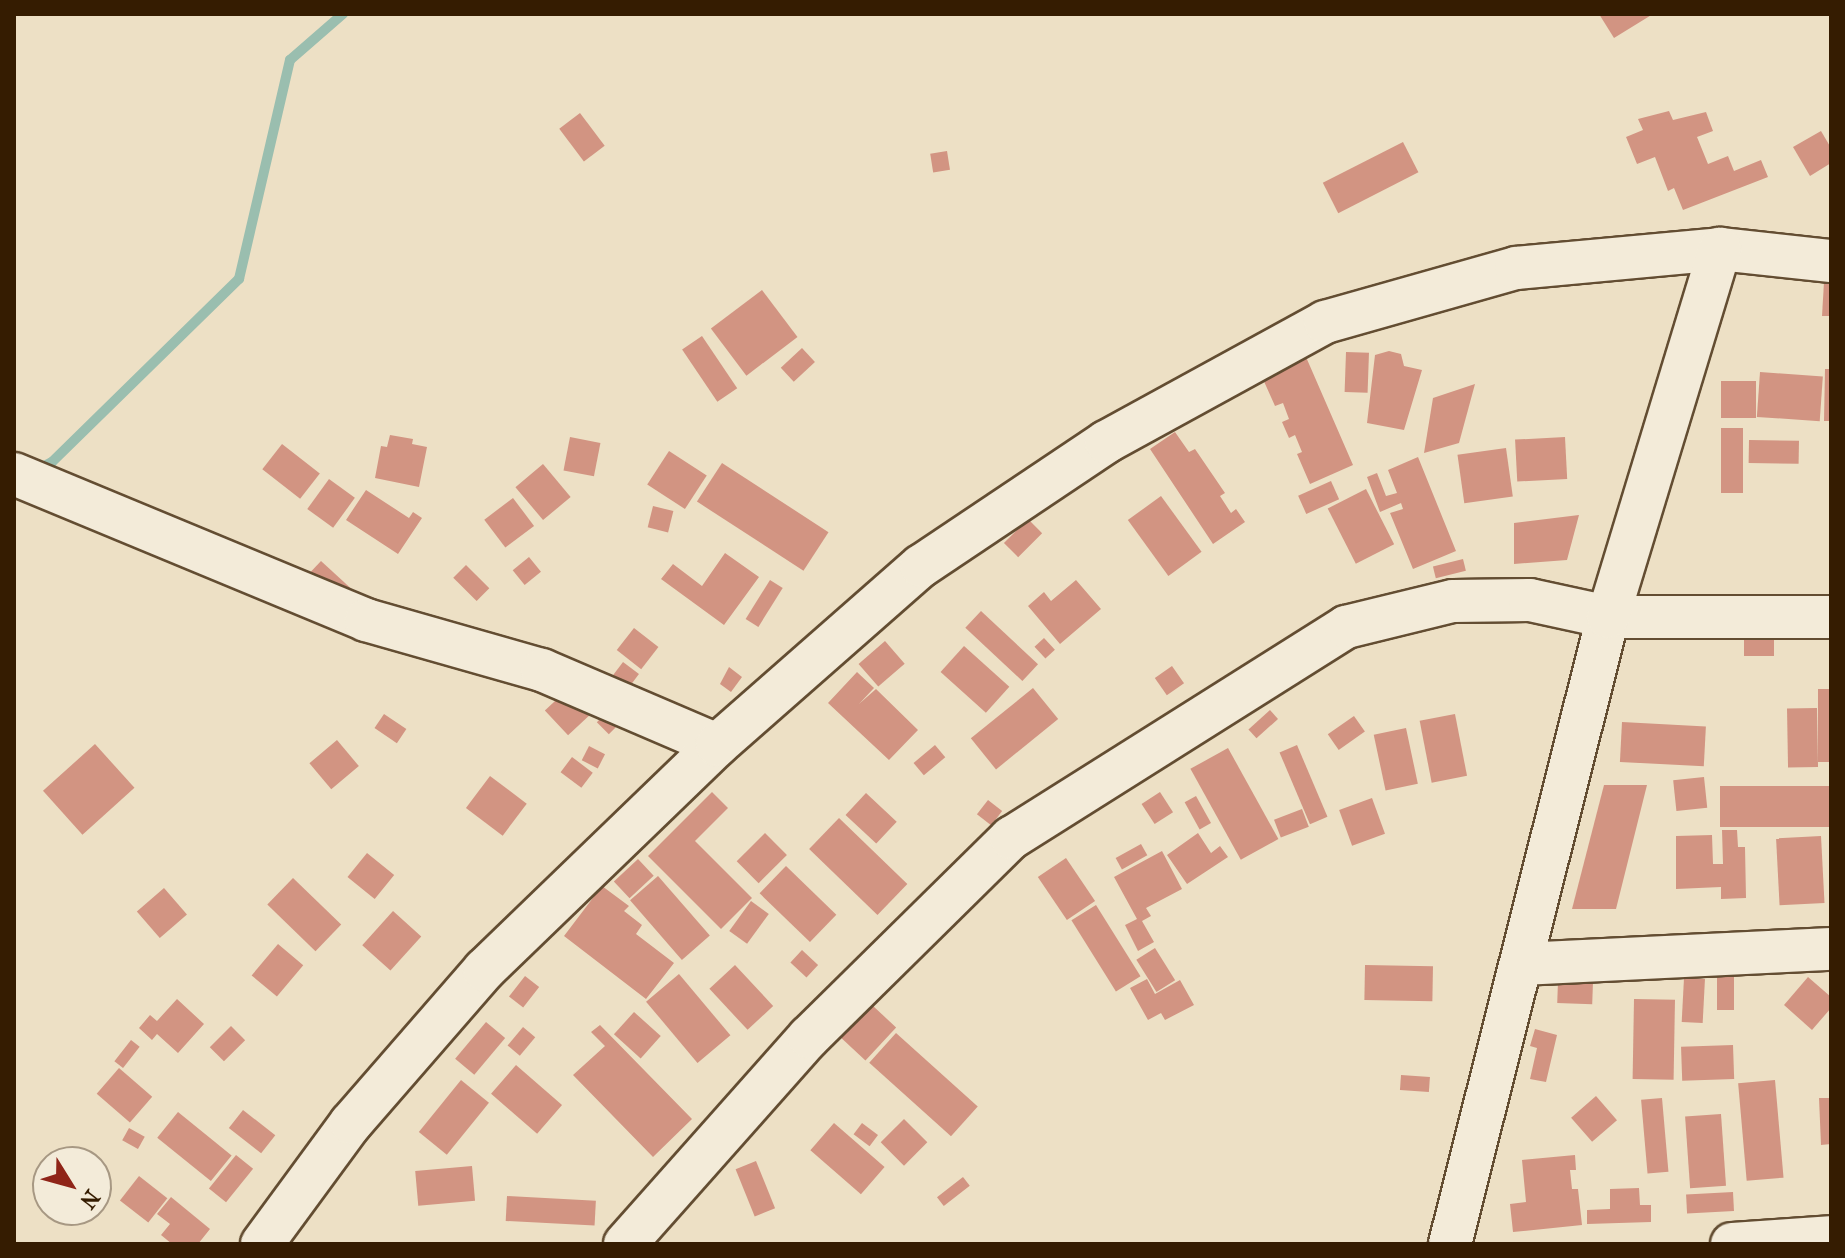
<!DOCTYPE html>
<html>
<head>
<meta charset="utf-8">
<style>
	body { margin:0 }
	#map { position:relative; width:1845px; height:1258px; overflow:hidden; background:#ede0c5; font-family:"IM FELL French Canon",serif }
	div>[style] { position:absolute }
	.stream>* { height:10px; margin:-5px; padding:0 5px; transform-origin:5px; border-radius:5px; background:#9abeaf }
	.building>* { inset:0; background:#d29482; transform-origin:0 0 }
	.roads { filter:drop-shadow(2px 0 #634d32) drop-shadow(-2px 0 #634d32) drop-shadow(0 2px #634d32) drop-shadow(0 -2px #634d32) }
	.minor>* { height:42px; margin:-21px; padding:0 21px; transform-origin:21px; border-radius:21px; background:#f3ebd9 }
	span { translate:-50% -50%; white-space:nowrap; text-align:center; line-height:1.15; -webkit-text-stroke:8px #f3ebd9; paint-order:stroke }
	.frame { position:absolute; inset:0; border:16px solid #351c01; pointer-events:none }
	.north { position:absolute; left:32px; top:1146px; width:80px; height:80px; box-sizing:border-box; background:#f3ebd9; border:2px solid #a79883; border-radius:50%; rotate:127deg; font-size:22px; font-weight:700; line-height:32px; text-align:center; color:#351c01 }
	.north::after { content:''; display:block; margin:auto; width:28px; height:36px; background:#8f2418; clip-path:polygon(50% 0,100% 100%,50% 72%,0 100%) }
</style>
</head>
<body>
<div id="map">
	<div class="stream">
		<i style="left:37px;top:470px;width:17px;rotate:-28deg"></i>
		<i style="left:52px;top:462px;width:262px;rotate:-44.4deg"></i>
		<i style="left:239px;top:279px;width:225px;rotate:-76.9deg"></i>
		<i style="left:290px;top:60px;width:70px;rotate:-41deg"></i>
	</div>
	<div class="building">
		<i style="clip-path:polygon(1599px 14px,1653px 14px,1614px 38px)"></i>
		<i style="clip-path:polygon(1669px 111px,1673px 120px,1706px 112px,1713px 131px,1697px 137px,1708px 164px,1728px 156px,1734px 171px,1761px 160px,1768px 177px,1683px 210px,1674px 188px,1668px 191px,1655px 157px,1637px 164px,1626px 137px,1643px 130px,1638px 119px)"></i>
		<i style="left:580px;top:113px;width:41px;height:26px;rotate:53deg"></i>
		<i style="clip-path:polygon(1821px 131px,1831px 148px,1831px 163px,1810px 176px,1793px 147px)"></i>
		<i style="left:1403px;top:142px;width:34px;height:90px;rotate:63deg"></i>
		<i style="left:947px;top:151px;width:19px;height:17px;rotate:81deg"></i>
		<i style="clip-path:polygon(1824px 282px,1831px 283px,1831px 316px,1822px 316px)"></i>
		<i style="left:762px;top:290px;width:59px;height:64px;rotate:53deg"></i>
		<i style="left:702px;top:336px;width:63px;height:24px;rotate:56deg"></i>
		<i style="left:802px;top:348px;width:19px;height:29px;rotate:47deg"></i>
		<i style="clip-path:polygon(1389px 351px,1401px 354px,1404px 366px,1422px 370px,1404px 430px,1367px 423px,1375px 355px)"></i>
		<i style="left:1346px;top:352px;width:23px;height:40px;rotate:2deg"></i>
		<i style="clip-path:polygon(1306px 357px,1353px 465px,1310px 484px,1297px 454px,1302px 452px,1295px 435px,1289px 438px,1282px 422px,1289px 419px,1283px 403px,1275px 406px,1262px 377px)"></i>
		<i style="clip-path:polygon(1825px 369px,1831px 369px,1831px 421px,1824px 421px)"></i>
		<i style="left:1760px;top:372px;width:63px;height:45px;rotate:4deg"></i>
		<i style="left:1721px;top:381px;width:35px;height:37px"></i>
		<i style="clip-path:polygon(1475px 384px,1459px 443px,1424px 453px,1433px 398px)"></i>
		<i style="left:1721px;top:428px;width:22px;height:65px"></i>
		<i style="clip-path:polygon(1175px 432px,1189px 452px,1195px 449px,1225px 493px,1220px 496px,1231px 513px,1236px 509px,1245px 522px,1213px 544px,1150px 449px)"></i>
		<i style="clip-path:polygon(390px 435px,413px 439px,412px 444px,427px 447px,419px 487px,375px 478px,381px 446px,387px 447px)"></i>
		<i style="left:570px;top:437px;width:31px;height:34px;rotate:11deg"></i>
		<i style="left:1565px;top:437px;width:42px;height:50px;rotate:87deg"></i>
		<i style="left:1749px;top:440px;width:50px;height:23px;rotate:1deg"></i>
		<i style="left:282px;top:444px;width:48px;height:32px;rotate:38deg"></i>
		<i style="left:1506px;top:448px;width:49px;height:49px;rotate:82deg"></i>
		<i style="left:669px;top:451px;width:45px;height:40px;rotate:33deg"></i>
		<i style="clip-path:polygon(1418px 457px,1456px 551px,1413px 569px,1390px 513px,1403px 509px,1401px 503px,1380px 512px,1367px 477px,1377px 473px,1386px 496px,1397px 493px,1388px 470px)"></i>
		<i style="left:722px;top:463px;width:127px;height:46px;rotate:33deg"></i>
		<i style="left:543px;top:464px;width:43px;height:36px;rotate:50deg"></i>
		<i style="left:329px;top:479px;width:32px;height:37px;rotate:36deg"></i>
		<i style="left:1331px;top:481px;width:20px;height:36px;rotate:66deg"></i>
		<i style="left:1366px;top:489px;width:62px;height:43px;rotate:63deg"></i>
		<i style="clip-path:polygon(366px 490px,409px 518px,413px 512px,422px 518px,398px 554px,346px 520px)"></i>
		<i style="left:1161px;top:496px;width:69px;height:41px;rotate:54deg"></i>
		<i style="left:513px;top:498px;width:35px;height:36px;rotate:53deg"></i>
		<i style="left:653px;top:506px;width:21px;height:22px;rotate:14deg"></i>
		<i style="clip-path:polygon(1579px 515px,1567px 560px,1514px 564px,1514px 523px)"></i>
		<i style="left:1028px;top:519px;width:20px;height:34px;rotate:45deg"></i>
		<i style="clip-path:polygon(725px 553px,759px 577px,724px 625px,661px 579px,673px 564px,702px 586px)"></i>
		<i style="left:529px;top:557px;width:19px;height:21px;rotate:51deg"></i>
		<i style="left:1463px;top:559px;width:12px;height:31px;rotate:76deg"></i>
		<i style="clip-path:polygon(321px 561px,357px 594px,304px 579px)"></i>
		<i style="left:466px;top:565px;width:33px;height:18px;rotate:45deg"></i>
		<i style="left:770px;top:580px;width:15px;height:46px;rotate:32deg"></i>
		<i style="clip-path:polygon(1076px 580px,1101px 609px,1060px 644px,1028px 606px,1044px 592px,1051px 601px)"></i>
		<i style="left:981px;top:611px;width:78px;height:23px;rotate:43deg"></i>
		<i style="left:634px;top:628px;width:31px;height:28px;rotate:38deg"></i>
		<i style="left:1744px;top:634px;width:30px;height:22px"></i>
		<i style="left:1044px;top:638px;width:16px;height:13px;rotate:47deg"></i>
		<i style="left:885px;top:641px;width:30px;height:35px;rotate:49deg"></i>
		<i style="left:964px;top:646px;width:61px;height:35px;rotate:42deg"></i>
		<i style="left:623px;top:662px;width:20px;height:21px;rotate:37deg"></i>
		<i style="left:1172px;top:666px;width:21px;height:21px;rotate:55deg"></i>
		<i style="clip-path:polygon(729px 667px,742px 677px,731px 692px,720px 684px)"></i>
		<i style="clip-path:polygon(857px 672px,874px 688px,859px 704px,876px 689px,918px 730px,889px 760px,828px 703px)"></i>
		<i style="left:569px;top:688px;width:34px;height:33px;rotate:47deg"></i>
		<i style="left:1033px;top:688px;width:40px;height:80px;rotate:51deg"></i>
		<i style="left:1818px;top:689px;width:13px;height:73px"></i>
		<i style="left:1817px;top:708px;width:59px;height:30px;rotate:89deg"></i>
		<i style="left:1270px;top:710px;width:12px;height:29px;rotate:48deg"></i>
		<i style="left:606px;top:713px;width:17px;height:13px;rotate:45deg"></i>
		<i style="left:384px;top:714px;width:27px;height:17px;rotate:34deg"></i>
		<i style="left:1455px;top:714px;width:63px;height:36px;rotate:79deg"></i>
		<i style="left:1354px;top:716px;width:19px;height:32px;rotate:55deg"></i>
		<i style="left:1622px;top:722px;width:84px;height:40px;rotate:3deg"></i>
		<i style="left:1406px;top:728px;width:57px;height:33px;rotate:78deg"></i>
		<i style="left:337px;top:740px;width:34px;height:36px;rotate:50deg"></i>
		<i style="left:95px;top:744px;width:59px;height:70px;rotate:48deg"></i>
		<i style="left:935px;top:745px;width:16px;height:28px;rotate:50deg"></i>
		<i style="left:1297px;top:745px;width:78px;height:19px;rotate:67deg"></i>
		<i style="left:589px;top:746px;width:18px;height:16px;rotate:27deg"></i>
		<i style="left:1228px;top:748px;width:104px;height:43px;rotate:61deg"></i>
		<i style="left:572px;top:757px;width:26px;height:19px;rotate:37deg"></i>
		<i style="left:490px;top:776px;width:46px;height:40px;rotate:37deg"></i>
		<i style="left:1704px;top:777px;width:31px;height:31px;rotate:84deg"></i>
		<i style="clip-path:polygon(1604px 785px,1647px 785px,1616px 909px,1572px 909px)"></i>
		<i style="left:1720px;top:786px;width:111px;height:41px"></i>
		<i style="clip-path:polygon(712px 792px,728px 808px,695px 841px,752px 898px,721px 929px,648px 856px)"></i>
		<i style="left:1160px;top:792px;width:24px;height:22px;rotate:57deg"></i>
		<i style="left:866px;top:793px;width:42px;height:30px;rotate:43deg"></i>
		<i style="left:1196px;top:796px;width:31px;height:13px;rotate:61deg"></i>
		<i style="left:1372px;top:798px;width:38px;height:35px;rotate:70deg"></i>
		<i style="left:988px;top:800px;width:18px;height:18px;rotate:38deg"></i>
		<i style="left:1302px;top:809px;width:19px;height:30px;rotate:69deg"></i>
		<i style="left:839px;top:818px;width:95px;height:43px;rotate:44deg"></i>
		<i style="clip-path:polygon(1722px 830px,1737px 830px,1738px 847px,1745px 847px,1746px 898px,1721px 899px,1721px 887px,1676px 889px,1676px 836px,1712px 835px,1713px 864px,1723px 864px)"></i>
		<i style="left:765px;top:833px;width:31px;height:40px;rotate:45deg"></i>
		<i style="clip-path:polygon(1198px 833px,1211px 853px,1220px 846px,1228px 857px,1187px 884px,1167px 855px)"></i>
		<i style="left:1821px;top:836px;width:67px;height:45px;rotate:87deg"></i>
		<i style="left:1141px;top:844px;width:13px;height:29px;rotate:61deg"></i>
		<i style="clip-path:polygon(1162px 851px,1182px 889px,1146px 908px,1151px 916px,1142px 921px,1154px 942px,1138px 951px,1125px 925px,1137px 919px,1114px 877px)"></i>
		<i style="left:367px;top:853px;width:35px;height:31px;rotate:39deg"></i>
		<i style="left:1066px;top:858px;width:52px;height:34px;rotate:56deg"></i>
		<i style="left:638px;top:859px;width:23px;height:33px;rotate:47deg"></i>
		<i style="left:786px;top:866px;width:70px;height:38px;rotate:44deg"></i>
		<i style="left:658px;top:876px;width:79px;height:37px;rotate:49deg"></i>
		<i style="left:293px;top:878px;width:67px;height:37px;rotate:44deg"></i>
		<i style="clip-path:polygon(602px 886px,629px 906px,624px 911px,642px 925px,636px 934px,674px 963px,646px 999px,564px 936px)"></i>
		<i style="left:164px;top:888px;width:35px;height:36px;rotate:49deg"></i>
		<i style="left:751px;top:901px;width:22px;height:37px;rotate:36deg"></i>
		<i style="left:1096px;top:905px;width:84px;height:29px;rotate:58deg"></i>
		<i style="left:393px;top:911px;width:38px;height:46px;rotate:42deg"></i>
		<i style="left:278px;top:944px;width:33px;height:41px;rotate:40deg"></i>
		<i style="left:1155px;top:948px;width:38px;height:22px;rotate:58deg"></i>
		<i style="left:802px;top:950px;width:22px;height:17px;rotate:43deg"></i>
		<i style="left:735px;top:965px;width:56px;height:35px;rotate:47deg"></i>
		<i style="left:1365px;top:965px;width:68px;height:35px;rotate:1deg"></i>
		<i style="left:679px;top:974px;width:80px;height:43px;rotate:50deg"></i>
		<i style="left:1717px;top:975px;width:17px;height:35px"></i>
		<i style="left:525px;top:976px;width:18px;height:26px;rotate:38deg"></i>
		<i style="clip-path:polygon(1808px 977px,1831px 997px,1831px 1008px,1812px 1030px,1784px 1005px)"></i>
		<i style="left:1684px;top:978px;width:21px;height:44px;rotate:3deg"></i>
		<i style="clip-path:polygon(1147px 979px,1155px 994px,1180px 980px,1194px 1005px,1165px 1020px,1161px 1013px,1148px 1020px,1130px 988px)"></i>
		<i style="left:1558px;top:981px;width:35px;height:22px;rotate:2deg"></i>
		<i style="clip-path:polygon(177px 999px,204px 1024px,178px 1053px,157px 1034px,152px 1040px,139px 1028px,150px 1015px,157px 1021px)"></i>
		<i style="left:1634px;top:999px;width:41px;height:80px;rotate:1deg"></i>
		<i style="left:872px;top:1005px;width:33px;height:45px;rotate:43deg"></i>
		<i style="left:634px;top:1012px;width:36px;height:30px;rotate:42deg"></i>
		<i style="left:486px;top:1022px;width:25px;height:48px;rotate:40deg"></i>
		<i style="clip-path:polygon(600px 1025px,692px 1119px,653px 1157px,573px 1075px,605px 1046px,591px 1032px)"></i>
		<i style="left:231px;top:1026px;width:20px;height:30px;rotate:45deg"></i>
		<i style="left:523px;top:1027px;width:16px;height:24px;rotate:40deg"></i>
		<i style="clip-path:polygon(1535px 1029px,1557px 1035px,1546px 1082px,1530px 1079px,1537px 1048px,1530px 1046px)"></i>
		<i style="left:896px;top:1033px;width:110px;height:40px;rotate:42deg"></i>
		<i style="left:131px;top:1040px;width:11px;height:27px;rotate:38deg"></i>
		<i style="left:1733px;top:1045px;width:34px;height:52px;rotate:88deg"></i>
		<i style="left:516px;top:1065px;width:61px;height:38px;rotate:41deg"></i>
		<i style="left:119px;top:1068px;width:44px;height:34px;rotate:41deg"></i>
		<i style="left:1401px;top:1075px;width:29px;height:15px;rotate:4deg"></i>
		<i style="left:461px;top:1080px;width:36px;height:67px;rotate:39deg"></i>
		<i style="left:1775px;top:1080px;width:98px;height:37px;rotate:85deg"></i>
		<i style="left:1596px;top:1096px;width:32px;height:33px;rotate:49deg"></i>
		<i style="left:1662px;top:1098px;width:74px;height:21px;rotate:85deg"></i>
		<i style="clip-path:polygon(1819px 1098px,1831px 1098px,1831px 1144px,1821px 1145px)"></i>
		<i style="left:243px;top:1110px;width:41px;height:23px;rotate:38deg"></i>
		<i style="left:178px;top:1112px;width:69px;height:33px;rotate:39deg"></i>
		<i style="left:1721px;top:1114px;width:72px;height:36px;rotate:86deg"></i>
		<i style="left:904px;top:1119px;width:33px;height:33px;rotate:45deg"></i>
		<i style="left:834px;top:1123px;width:67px;height:36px;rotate:41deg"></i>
		<i style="left:862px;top:1123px;width:20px;height:14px;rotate:37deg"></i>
		<i style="left:129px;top:1128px;width:18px;height:14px;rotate:29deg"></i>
		<i style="left:236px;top:1155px;width:22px;height:43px;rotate:39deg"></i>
		<i style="clip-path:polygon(1575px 1155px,1576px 1170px,1570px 1170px,1572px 1189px,1578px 1189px,1582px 1225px,1513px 1232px,1510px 1204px,1526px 1202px,1522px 1160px)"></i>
		<i style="left:756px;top:1161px;width:51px;height:22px;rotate:68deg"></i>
		<i style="left:472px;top:1166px;width:35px;height:57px;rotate:85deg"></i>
		<i style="left:139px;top:1176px;width:36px;height:31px;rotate:38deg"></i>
		<i style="left:963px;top:1177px;width:11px;height:33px;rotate:52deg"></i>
		<i style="clip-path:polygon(1639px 1188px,1640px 1205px,1651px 1205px,1651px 1222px,1587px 1224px,1587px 1210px,1610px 1209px,1610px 1189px)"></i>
		<i style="left:1733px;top:1192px;width:19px;height:47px;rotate:87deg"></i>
		<i style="left:507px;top:1196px;width:89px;height:25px;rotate:3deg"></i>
		<i style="clip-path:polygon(171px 1197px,210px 1229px,198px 1244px,172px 1244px,161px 1235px,170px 1224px,157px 1214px)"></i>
	</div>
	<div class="roads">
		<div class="minor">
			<i style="left:14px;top:474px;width:381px;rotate:22.5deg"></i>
			<i style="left:366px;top:620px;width:183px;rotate:15.9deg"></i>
			<i style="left:542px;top:670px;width:190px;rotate:23.2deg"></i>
			<i style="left:1522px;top:964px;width:309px;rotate:-2.8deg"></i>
			<i style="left:262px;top:1244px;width:150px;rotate:-53.7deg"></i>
			<i style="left:351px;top:1123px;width:203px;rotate:-49deg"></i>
			<i style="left:484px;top:970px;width:324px;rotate:-44deg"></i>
			<i style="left:717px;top:745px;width:271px;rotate:-41.3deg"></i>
			<i style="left:921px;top:566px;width:223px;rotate:-33.8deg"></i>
			<i style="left:1106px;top:442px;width:250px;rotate:-28.7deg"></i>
			<i style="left:1325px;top:322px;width:198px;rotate:-15.8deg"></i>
			<i style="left:1516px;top:268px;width:205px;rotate:-5.3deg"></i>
			<i style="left:1720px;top:249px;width:112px;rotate:6.2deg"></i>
			<i style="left:625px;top:1244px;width:277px;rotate:-48.4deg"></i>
			<i style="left:809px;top:1037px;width:284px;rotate:-44.6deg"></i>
			<i style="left:1011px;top:838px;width:396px;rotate:-32.2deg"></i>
			<i style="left:1346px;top:627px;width:110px;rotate:-13.7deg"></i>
			<i style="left:1453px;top:601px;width:77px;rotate:-0.7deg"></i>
			<i style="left:1530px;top:600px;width:80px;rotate:12.3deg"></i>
			<i style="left:1608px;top:617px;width:223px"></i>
			<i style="left:1450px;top:1244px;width:647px;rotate:-75.86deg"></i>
			<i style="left:1608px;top:617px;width:385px;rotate:-73.1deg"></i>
			<i style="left:1732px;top:1244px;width:99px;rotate:-4deg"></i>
		</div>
	</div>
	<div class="frame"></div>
	<div class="north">N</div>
</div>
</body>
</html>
